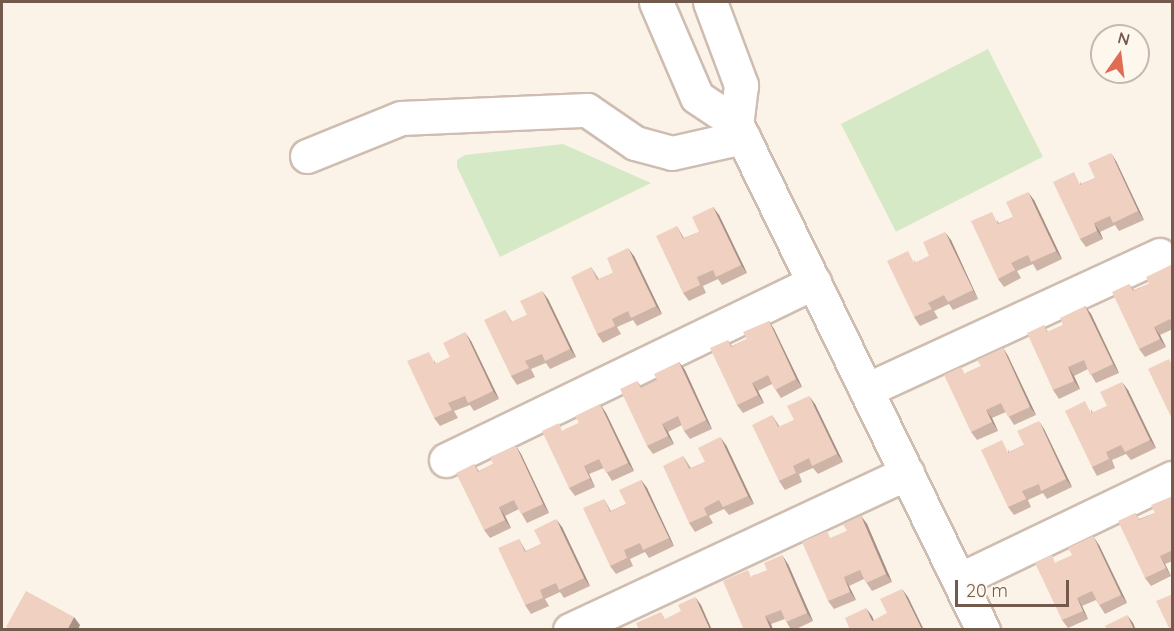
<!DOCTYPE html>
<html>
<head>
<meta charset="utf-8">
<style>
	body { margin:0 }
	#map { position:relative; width:1174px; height:631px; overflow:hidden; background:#fbf3e8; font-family:Quicksand,sans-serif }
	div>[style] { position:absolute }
	.green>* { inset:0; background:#d6e9c7; transform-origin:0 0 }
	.roads { filter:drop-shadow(2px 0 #cfbdb1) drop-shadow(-2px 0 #cfbdb1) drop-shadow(0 2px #cfbdb1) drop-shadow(0 -2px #cfbdb1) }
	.street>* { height:33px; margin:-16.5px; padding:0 16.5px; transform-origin:16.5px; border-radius:16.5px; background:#fff }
	.wall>* { inset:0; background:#ceb4a6 }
	.shaded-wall>* { inset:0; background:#a89287 }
	.building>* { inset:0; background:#f0d1c1 }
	span { translate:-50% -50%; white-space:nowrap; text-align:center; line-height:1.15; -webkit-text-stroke:5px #fef7ee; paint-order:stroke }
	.frame { position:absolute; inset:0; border:3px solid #74594d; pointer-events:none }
	.north { position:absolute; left:1090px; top:24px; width:60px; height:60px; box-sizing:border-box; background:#fef7ee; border:2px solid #c7b8ae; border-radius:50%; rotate:14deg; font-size:16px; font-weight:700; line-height:24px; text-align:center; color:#74594d }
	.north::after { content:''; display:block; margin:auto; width:21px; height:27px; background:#df6c53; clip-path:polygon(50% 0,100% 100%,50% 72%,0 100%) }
	.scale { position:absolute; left:955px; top:580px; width:114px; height:27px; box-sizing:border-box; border:3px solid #74594d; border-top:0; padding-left:8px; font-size:18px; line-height:21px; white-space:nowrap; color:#74594d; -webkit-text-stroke:4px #fef7ee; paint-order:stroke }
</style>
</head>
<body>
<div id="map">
	<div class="green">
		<i style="left:988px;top:49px;width:121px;height:165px;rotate:63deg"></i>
		<i style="clip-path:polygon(563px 144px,651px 183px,500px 257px,457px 167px,457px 160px,465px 155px)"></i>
	</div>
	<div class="roads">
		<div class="street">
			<i style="left:656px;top:2px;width:103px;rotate:66.7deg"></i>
			<i style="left:697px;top:97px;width:47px;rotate:33.7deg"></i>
			<i style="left:736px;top:123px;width:564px;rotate:64.03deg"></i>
			<i style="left:710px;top:2px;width:89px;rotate:69.5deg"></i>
			<i style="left:741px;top:85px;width:38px;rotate:97deg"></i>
			<i style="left:307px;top:156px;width:101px;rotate:-22deg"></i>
			<i style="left:401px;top:118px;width:186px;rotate:-2.5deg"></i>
			<i style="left:587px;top:110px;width:58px;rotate:34.5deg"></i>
			<i style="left:635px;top:143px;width:38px;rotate:15deg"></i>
			<i style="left:672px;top:153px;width:73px;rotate:-12.7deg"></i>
			<i style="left:866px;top:390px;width:323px;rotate:-24.7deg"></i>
			<i style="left:446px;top:460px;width:409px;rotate:-25.8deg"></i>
			<i style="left:959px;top:580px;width:236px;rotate:-25.6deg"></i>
			<i style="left:570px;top:630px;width:372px;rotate:-25deg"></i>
		</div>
	</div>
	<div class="wall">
		<i style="clip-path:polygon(1116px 161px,1144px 220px,1119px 231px,1115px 225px,1100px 232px,1103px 239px,1086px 247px,1080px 239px,1080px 181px,1081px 184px,1095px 178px)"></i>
		<i style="clip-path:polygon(1034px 200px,1062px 259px,1037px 271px,1033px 264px,1017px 271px,1021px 278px,1004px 287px,998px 279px,997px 220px,999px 223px,1013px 217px)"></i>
		<i style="clip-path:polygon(713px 207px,719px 215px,747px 273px,722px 285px,718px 279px,703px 286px,706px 293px,689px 301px,683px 293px,677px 226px,684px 238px,699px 232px)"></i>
		<i style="clip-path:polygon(951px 240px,978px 299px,953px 310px,949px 304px,934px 311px,938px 318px,920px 326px,914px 317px,914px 259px,915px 263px,929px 256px)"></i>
		<i style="clip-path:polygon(634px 256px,662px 314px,637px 326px,633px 320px,617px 327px,621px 334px,603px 343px,597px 334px,591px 267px,599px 279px,613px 273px)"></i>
		<i style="clip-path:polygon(1171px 265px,1173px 268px,1173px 329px,1160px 335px,1166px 347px,1145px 357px,1139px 349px,1129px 284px,1134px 290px,1149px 284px)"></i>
		<i style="clip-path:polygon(548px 299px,576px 357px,550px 369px,546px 363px,531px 369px,535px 377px,517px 385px,511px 376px,505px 310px,512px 322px,527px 315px)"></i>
		<i style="clip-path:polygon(1085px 306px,1091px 314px,1119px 373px,1096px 383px,1088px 369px,1074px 376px,1080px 389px,1059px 399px,1053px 390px,1044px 325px,1048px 332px,1063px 325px)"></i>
		<i style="clip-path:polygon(769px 321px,774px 329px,802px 387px,781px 398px,772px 384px,758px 391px,764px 403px,743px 413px,737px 405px,728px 340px,732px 346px,747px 339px)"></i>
		<i style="clip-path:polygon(471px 341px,499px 399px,474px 411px,470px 405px,454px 411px,458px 418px,440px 426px,434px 418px,434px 360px,436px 364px,450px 357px)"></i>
		<i style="clip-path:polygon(1003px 348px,1008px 356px,1036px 415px,1014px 425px,1006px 412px,992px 418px,998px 431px,977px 440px,971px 432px,966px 373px,981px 366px)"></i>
		<i style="clip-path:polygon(679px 362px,685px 370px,712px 429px,690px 439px,684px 431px,682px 425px,668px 432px,674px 444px,653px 454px,647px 446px,637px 381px,642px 387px,657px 380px)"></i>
		<i style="clip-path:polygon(1128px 390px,1156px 448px,1131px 460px,1126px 454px,1112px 460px,1115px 468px,1097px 476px,1092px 467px,1091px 409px,1093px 413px,1107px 406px)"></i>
		<i style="clip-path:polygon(600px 404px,606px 413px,634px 471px,612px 481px,604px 468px,589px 474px,595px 487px,575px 496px,569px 488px,564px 430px,579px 423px)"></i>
		<i style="clip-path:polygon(815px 404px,843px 462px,818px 474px,813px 468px,799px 474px,802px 482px,785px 490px,779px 481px,772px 415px,780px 427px,794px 420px)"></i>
		<i style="clip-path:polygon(1044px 429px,1072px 487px,1047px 499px,1043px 493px,1028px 500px,1031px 507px,1014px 515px,1008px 507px,1008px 449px,1009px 452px,1024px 445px)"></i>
		<i style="clip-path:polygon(726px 445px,754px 504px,729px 515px,724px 509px,709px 516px,713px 523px,695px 532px,689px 523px,683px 456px,691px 468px,705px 462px)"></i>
		<i style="clip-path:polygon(516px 446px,521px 454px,549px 513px,527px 523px,519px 509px,505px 516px,511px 528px,490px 538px,484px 530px,474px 464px,479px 471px,493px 464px)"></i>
		<i style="clip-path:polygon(641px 480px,647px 488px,674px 546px,649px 558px,645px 552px,630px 559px,633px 566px,616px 574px,610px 566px,604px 499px,611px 511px,626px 504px)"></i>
		<i style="clip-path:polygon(1173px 496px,1173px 561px,1165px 564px,1171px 576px,1151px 586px,1145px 578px,1135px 513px,1139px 519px,1155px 513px)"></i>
		<i style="clip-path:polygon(861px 516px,867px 524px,892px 582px,872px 591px,864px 579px,849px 586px,856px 600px,834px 609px,828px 601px,832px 538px,847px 531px)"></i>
		<i style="clip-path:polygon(562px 527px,590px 586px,564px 598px,560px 592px,545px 599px,549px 606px,531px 614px,525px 605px,519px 539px,526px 551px,541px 544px)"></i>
		<i style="clip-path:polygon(1099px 545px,1127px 603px,1105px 614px,1096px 600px,1082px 606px,1088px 619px,1068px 628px,1062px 620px,1057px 562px)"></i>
		<i style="clip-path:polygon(788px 564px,813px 621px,794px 630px,791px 630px,785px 619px,771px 624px,773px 630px,744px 630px,752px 576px)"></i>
	</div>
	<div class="shaded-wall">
		<i style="clip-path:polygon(1111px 153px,1116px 161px,1144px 220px,1138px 211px)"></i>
		<i style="clip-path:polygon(1028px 192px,1034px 200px,1062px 259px,1056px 251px)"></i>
		<i style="clip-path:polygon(713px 207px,719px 215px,747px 273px,741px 265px)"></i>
		<i style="clip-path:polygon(1094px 223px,1100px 232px,1103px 239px,1097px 231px)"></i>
		<i style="clip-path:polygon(945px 232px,951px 240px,978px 299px,973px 290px)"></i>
		<i style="clip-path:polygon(628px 248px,634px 256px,662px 314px,656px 306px)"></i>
		<i style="clip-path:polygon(542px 291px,548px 299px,576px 357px,570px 349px)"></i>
		<i style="clip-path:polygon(1085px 306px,1091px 314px,1119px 373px,1113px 364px)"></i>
		<i style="clip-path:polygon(769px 321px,774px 329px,802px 387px,796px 379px)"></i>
		<i style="clip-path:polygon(1154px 327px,1160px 335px,1166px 347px,1160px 339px)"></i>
		<i style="clip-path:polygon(465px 332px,471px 341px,499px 399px,493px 391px)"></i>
		<i style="clip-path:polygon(1003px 348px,1008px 356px,1036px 415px,1030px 407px)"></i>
		<i style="clip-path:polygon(679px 362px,685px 370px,712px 429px,706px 420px)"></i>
		<i style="clip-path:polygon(1068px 367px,1074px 376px,1080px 389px,1074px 381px)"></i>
		<i style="clip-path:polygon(1122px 382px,1128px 390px,1156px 448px,1150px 440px)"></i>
		<i style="clip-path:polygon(752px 383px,758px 391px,764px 403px,758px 395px)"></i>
		<i style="clip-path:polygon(809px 396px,815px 404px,843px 462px,837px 454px)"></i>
		<i style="clip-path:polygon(600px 404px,606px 413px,634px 471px,628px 463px)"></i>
		<i style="clip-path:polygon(986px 410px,992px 418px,998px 431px,992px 422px)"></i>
		<i style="clip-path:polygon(1039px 421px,1044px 429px,1072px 487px,1066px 479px)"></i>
		<i style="clip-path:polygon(662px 424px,668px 432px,674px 444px,668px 436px)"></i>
		<i style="clip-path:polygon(720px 437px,726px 445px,754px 504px,748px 496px)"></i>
		<i style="clip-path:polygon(516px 446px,521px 454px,549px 513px,543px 504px)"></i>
		<i style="clip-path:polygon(584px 466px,589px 474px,595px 487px,590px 478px)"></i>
		<i style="clip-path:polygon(641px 480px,647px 488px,674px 546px,669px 538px)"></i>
		<i style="clip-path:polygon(499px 507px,505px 516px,511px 528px,505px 520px)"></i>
		<i style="clip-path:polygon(861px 516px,867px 524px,892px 582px,886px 574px)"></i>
		<i style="clip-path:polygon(556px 519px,562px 527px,590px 586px,584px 578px)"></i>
		<i style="clip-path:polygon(1093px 536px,1099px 545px,1127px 603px,1121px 595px)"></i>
		<i style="clip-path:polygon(782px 555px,788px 564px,813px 621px,807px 613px)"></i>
		<i style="clip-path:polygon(1160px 556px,1165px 564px,1171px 576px,1166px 568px)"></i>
		<i style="clip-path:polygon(844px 577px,849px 586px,856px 600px,850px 592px)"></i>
		<i style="clip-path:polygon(902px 589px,908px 597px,924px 630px,922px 630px)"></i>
		<i style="clip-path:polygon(695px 597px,701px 605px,712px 630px,710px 630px)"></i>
		<i style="clip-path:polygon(1077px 598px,1082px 606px,1088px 619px,1083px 611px)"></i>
		<i style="clip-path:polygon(866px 608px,872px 616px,878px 630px,872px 621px)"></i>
		<i style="clip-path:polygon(1127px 615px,1133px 623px,1136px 630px,1134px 630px)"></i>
		<i style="clip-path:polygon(765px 616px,771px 624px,773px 630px,771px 630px)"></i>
		<i style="clip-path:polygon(74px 617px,80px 625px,78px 630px,67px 630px)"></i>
	</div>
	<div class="building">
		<i style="clip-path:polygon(1111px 153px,1138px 211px,1113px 223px,1110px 216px,1094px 223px,1097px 231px,1080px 239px,1053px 182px,1074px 172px,1080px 185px,1095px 178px,1088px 163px)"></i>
		<i style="clip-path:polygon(1028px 192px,1056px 251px,1031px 262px,1028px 255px,1011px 263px,1015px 270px,998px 279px,971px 221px,992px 212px,998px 224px,1013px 217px,1006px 202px)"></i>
		<i style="clip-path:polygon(713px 207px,741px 265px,716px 277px,713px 270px,697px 277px,700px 285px,683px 293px,656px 236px,677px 226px,683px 239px,699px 232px,692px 217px)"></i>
		<i style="clip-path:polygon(945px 232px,973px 290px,948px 302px,944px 295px,928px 303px,932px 309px,914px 317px,887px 261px,908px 251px,914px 263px,929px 256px,923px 242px)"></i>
		<i style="clip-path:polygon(628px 248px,656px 306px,631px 318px,628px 311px,612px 319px,615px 326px,597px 334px,571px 277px,591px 267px,597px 280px,613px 273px,607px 258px)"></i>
		<i style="clip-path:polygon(1171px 265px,1173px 269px,1173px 325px,1170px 319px,1154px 327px,1160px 339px,1139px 349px,1112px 292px,1129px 284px,1133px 291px,1149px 284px,1146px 277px)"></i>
		<i style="clip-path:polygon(542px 291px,570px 349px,545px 361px,542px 354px,525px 361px,529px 368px,511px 376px,484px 320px,505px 310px,511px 322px,527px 315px,520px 301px)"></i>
		<i style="clip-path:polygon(1085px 306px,1113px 364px,1090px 375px,1084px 360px,1068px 367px,1074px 381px,1053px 390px,1027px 333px,1044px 325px,1047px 332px,1063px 325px,1060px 318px)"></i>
		<i style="clip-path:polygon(769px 321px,796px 379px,775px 390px,768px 375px,752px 383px,758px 395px,737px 405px,710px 348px,728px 340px,731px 347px,747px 339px,743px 332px)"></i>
		<i style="clip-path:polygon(465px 332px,493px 391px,468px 403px,465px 396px,448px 403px,452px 410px,434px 418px,407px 361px,429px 352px,435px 364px,450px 357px,443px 343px)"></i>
		<i style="clip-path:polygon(1003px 348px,1030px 407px,1008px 417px,1001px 403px,986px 410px,992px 422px,971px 432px,944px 375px,961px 367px,965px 374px,981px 366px,977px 360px)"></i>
		<i style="clip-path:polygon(1169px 359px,1173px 367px,1173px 421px,1148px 369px)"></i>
		<i style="clip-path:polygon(679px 362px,706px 420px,684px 431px,678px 416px,662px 424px,668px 436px,647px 446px,620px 389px,637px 381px,641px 388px,657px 380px,654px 374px)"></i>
		<i style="clip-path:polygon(1122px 382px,1150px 440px,1125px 452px,1121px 445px,1106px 452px,1109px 459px,1092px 467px,1065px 411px,1085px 401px,1091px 413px,1107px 406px,1100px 392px)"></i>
		<i style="clip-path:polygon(809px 396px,837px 454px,812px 466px,809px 458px,793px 466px,796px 473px,779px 481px,752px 425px,772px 415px,778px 427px,794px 420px,787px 406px)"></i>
		<i style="clip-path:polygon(600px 404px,628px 463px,606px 473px,599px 459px,584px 466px,590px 478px,569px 488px,542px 431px,559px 423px,562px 431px,579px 423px,575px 416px)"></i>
		<i style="clip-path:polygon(1039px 421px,1066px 479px,1041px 491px,1039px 484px,1022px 491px,1026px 499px,1008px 507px,981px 450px,1002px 440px,1008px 453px,1024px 445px,1017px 431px)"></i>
		<i style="clip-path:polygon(720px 437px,748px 496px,723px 507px,719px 500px,704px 508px,707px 515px,689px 523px,663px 466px,683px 456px,689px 469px,705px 462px,698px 448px)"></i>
		<i style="clip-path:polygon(516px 446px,543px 504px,521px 514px,514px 500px,499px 507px,505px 520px,484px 530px,456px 473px,474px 464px,478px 472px,493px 464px,490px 457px)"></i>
		<i style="clip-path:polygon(641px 480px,669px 538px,643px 550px,640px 543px,624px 550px,627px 558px,610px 566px,583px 508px,604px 499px,610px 512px,626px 504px,619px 490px)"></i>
		<i style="clip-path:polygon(1173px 496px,1173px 550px,1160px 556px,1166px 568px,1145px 578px,1118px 521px,1135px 513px,1139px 520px,1155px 513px,1151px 505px)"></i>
		<i style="clip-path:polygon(861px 516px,886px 574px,866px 583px,860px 570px,844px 577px,850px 592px,828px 601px,802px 542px,827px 531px,830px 538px,847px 531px,843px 524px)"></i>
		<i style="clip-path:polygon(556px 519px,584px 578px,559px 590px,556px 583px,540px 590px,543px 598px,525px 605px,498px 548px,519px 539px,525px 552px,541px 544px,534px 530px)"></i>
		<i style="clip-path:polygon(1093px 536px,1121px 595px,1099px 605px,1092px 591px,1077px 598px,1083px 611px,1062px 620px,1035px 563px,1052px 555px,1055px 563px,1072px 555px,1068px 548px)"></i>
		<i style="clip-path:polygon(782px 555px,807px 613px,786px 622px,781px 610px,765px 616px,771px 630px,744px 630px,723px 581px,748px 570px,751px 577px,767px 570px,764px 563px)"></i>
		<i style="clip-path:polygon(902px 589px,922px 630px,850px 630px,845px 618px,866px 608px,872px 621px,887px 613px,880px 599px)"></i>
		<i style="clip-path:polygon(26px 591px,74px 617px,67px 630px,11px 630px,6px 627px)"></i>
		<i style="clip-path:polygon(1173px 594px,1173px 630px,1170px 630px,1156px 601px)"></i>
		<i style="clip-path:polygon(695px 597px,710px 630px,639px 630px,636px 623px,661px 612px,665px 619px,681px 611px,678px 605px)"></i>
		<i style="clip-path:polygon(1127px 615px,1134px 630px,1107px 630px,1105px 626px)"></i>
	</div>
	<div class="frame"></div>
	<div class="north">N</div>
	<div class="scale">20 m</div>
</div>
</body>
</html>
